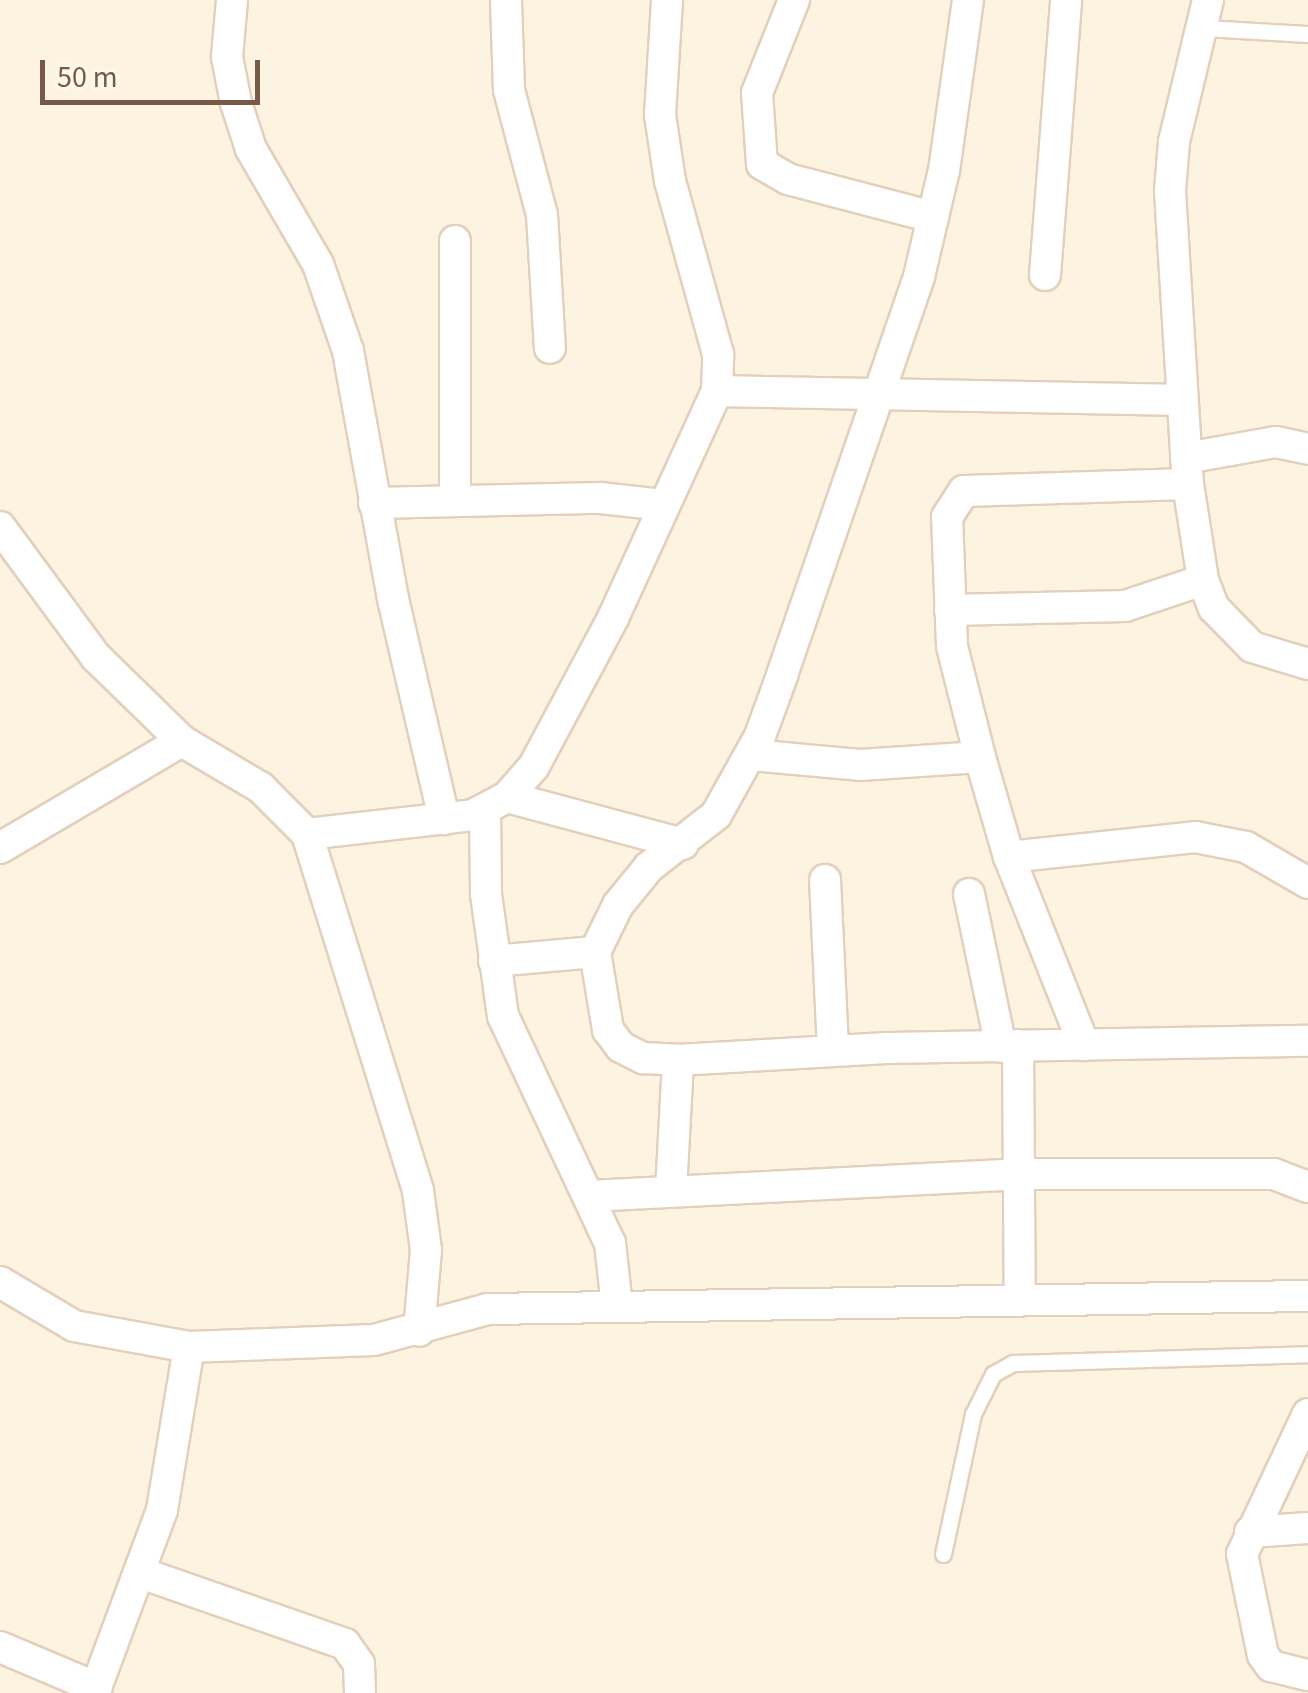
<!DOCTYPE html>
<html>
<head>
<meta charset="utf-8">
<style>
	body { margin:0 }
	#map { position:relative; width:1308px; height:1693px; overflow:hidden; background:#fdf3e1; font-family:"Source Sans 3",sans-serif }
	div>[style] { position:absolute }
	.roads { filter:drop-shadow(2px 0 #e2d0bc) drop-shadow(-2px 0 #e2d0bc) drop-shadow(0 2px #e2d0bc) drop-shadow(0 -2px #e2d0bc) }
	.lane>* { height:15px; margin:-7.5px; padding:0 7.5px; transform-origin:7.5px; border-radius:7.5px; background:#fff }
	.street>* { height:30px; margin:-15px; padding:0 15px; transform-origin:15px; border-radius:15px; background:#fff }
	span { translate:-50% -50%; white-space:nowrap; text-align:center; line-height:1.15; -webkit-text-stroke:8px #fff7e9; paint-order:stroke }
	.scale { position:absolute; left:40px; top:60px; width:220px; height:45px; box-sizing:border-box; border:5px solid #765946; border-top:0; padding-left:12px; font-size:30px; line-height:35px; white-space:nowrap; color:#765946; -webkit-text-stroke:8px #fff7e9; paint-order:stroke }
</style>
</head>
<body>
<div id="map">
	<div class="roads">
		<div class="lane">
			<i style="left:1204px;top:28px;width:104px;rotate:3.3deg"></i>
			<i style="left:943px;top:1554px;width:143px;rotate:-77.9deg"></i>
			<i style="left:973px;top:1414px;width:45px;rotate:-63.4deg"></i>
			<i style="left:993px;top:1374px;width:23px;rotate:-29deg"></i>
			<i style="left:1013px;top:1363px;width:295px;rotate:-1.7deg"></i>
		</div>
		<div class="street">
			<i style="left:232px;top:0;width:57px;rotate:95deg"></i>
			<i style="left:227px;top:57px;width:47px;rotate:78.9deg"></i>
			<i style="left:236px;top:103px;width:48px;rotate:71.9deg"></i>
			<i style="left:251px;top:149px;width:133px;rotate:59.8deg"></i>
			<i style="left:318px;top:264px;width:92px;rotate:71deg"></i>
			<i style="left:348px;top:351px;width:252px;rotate:79.7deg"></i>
			<i style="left:393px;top:599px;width:226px;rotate:76.9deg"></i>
			<i style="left:506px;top:0;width:90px;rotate:88.1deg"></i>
			<i style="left:509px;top:90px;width:129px;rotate:75.2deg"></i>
			<i style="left:542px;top:215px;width:133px;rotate:86.6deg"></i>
			<i style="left:794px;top:0;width:100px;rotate:111.7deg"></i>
			<i style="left:757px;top:93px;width:71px;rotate:86deg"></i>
			<i style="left:762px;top:164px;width:30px;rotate:30deg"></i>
			<i style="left:788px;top:179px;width:150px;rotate:14.7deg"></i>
			<i style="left:968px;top:0;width:172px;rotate:98deg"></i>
			<i style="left:944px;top:170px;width:110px;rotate:103.2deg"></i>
			<i style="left:919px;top:277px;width:419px;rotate:109deg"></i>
			<i style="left:783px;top:673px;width:67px;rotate:110.1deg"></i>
			<i style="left:760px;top:736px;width:90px;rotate:119.1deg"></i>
			<i style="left:716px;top:815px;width:85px;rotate:142.2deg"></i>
			<i style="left:649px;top:867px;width:49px;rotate:129.2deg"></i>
			<i style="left:618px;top:905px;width:52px;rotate:116.1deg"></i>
			<i style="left:595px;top:952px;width:79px;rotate:80.5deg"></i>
			<i style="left:608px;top:1030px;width:21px;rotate:53deg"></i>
			<i style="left:621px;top:1047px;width:25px;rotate:27deg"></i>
			<i style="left:643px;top:1058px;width:35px;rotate:3deg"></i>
			<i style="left:678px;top:1060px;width:209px;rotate:-3.3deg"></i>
			<i style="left:887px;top:1048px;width:421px;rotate:-1deg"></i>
			<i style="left:1208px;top:0;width:146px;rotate:103.5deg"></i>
			<i style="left:1174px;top:142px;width:49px;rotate:94.7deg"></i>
			<i style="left:1170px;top:191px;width:294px;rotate:86.5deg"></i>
			<i style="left:1188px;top:484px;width:97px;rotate:81.1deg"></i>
			<i style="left:1203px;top:580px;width:30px;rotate:69deg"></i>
			<i style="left:1214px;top:608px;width:54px;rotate:45.7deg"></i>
			<i style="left:1252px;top:647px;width:59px;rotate:16.9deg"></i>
			<i style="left:1045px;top:275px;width:276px;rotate:-85.6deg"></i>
			<i style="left:717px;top:391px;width:465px;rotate:1.1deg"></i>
			<i style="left:1186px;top:458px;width:91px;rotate:-10.1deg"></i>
			<i style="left:1276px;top:442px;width:33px;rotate:12deg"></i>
			<i style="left:455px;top:501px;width:260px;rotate:-90deg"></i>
			<i style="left:374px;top:503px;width:226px;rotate:-1.3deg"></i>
			<i style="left:600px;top:498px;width:63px;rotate:6.3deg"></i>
			<i style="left:0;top:527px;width:162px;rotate:53.6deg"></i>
			<i style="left:96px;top:657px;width:120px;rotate:44.3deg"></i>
			<i style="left:182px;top:741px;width:92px;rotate:30.7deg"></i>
			<i style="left:261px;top:788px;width:65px;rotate:45deg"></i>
			<i style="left:307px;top:834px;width:374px;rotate:72.7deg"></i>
			<i style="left:418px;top:1191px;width:60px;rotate:82.3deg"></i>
			<i style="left:426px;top:1250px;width:81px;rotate:94.9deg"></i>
			<i style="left:950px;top:610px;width:175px;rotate:-1.3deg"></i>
			<i style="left:1125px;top:606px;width:82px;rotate:-18.4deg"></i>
			<i style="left:751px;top:755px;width:109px;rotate:5.2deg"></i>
			<i style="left:860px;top:765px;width:120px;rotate:-3.8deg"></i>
			<i style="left:507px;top:797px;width:182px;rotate:15deg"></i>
			<i style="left:485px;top:810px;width:84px;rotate:89.3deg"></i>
			<i style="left:486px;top:894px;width:123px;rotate:82.1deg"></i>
			<i style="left:503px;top:1016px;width:251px;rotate:64.8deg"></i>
			<i style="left:610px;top:1243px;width:63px;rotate:83.7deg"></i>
			<i style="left:307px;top:834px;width:167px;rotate:-6.5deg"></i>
			<i style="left:473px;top:815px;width:38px;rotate:-28deg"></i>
			<i style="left:507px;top:797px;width:41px;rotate:-48.9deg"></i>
			<i style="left:534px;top:766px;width:168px;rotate:-61.9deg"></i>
			<i style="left:613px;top:618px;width:250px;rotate:-65.4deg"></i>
			<i style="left:717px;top:391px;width:37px;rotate:-88deg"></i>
			<i style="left:718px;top:354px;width:180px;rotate:-105.5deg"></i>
			<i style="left:670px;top:181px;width:67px;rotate:-98.6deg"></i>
			<i style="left:660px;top:115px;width:115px;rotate:-86.5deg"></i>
			<i style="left:0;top:848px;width:211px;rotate:-30.5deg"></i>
			<i style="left:1009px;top:857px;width:187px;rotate:-6.1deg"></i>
			<i style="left:1195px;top:837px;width:52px;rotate:11.1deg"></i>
			<i style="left:1246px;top:847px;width:72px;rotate:30.1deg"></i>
			<i style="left:825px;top:880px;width:171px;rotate:87.3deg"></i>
			<i style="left:969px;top:894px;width:156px;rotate:78.2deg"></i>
			<i style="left:494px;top:961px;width:101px;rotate:-5.1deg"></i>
			<i style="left:1018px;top:1045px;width:255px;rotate:89.6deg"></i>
			<i style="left:1084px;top:1045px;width:202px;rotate:-111.7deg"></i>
			<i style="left:1009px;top:857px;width:104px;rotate:-106.2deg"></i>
			<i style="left:980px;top:757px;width:114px;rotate:-104.2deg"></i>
			<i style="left:952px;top:646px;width:129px;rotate:-92.2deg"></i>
			<i style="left:947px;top:517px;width:31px;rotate:-57deg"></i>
			<i style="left:964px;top:491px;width:224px;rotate:-1.8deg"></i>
			<i style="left:671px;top:1191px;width:131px;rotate:-86.9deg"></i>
			<i style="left:589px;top:1196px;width:430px;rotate:-2.9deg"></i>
			<i style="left:1018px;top:1174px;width:256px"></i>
			<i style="left:1274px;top:1174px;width:36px;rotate:21deg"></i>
			<i style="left:0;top:1282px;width:86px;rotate:30.7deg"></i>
			<i style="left:74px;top:1326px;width:117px;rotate:10.3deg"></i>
			<i style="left:189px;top:1347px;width:185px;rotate:-2.2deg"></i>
			<i style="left:374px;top:1340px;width:118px;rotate:-15.2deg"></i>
			<i style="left:488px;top:1309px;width:820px;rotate:-0.91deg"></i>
			<i style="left:1308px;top:1414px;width:155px;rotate:115.2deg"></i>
			<i style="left:1242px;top:1554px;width:103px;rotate:78.3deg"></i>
			<i style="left:1263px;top:1655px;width:14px;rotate:54deg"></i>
			<i style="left:1271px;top:1666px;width:38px;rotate:14deg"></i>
			<i style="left:1250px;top:1532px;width:58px;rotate:-3.9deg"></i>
			<i style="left:141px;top:1573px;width:216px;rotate:19.2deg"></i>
			<i style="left:345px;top:1644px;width:24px;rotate:55deg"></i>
			<i style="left:359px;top:1664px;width:29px;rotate:88deg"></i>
			<i style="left:0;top:1647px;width:105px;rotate:22.9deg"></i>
			<i style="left:94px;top:1693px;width:195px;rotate:-69.6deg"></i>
			<i style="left:162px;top:1510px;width:165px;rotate:-80.6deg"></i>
		</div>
	</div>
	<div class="scale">50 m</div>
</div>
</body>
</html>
